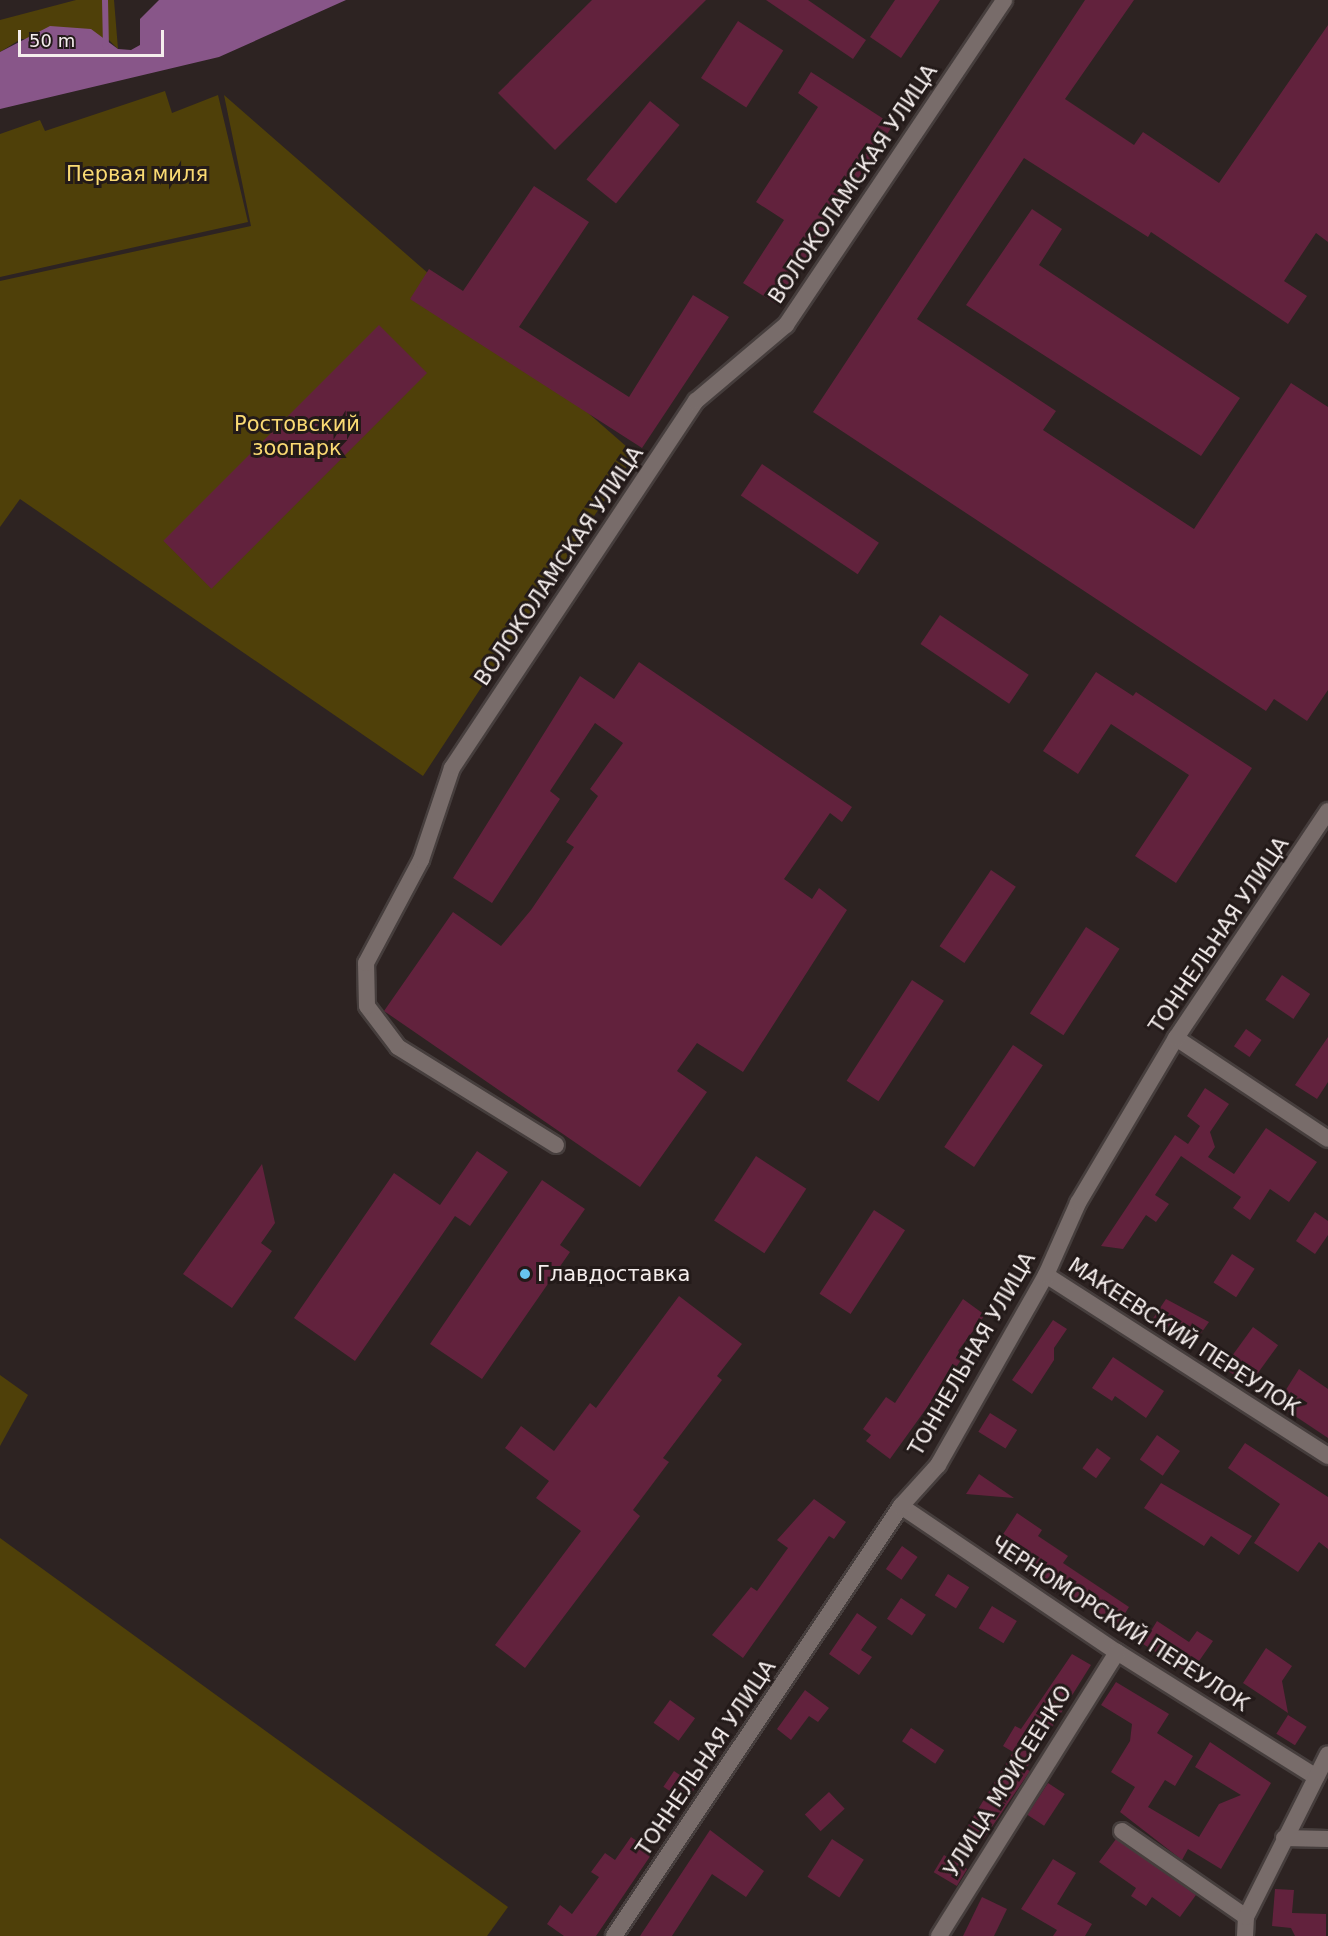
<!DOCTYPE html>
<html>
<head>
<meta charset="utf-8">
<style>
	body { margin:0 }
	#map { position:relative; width:1328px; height:1936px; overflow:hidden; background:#2d2322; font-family:"DejaVu Sans",sans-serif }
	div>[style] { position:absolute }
	.green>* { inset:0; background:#4f4009 }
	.water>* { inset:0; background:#885689 }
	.stream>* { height:6px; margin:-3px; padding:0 3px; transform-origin:3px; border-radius:3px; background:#885689 }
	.building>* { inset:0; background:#62223d; transform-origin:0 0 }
	.roads { filter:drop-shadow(2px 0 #463e3d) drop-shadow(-2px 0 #463e3d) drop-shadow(0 2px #463e3d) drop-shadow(0 -2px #463e3d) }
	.minor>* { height:16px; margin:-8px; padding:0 8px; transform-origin:8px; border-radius:8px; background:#786c6a }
	.dots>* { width:16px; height:16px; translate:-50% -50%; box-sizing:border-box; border:3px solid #231a19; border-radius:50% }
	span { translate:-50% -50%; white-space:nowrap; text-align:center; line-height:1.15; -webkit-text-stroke:6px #231a19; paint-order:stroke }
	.park-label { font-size:21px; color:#fada73 }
	.street-label { font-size:21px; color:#f5eeed }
	.poi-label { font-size:21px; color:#f5eeed }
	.left { translate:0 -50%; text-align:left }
	.scale { position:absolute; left:18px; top:30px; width:146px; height:27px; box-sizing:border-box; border:3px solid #f5eeed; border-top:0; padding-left:8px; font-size:18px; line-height:21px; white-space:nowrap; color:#f5eeed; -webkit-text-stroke:4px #231a19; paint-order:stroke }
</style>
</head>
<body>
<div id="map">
	<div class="green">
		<i style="clip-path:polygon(76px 0,114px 0,118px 49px,108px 39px,21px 39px,0 52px,0 20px)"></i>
		<i style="clip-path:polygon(165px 91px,172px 113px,218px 95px,248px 222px,0 277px,0 134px,40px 120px,45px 131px)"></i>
		<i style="clip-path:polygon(224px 95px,635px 454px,423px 776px,20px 499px,0 527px,0 281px,251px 226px)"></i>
		<i style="clip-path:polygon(0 1375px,28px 1395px,0 1446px)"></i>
		<i style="clip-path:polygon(0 1538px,508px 1907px,487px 1936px,0 1936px)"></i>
	</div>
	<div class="water">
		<i style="clip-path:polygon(159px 0,346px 0,219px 57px,0 109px,0 52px,50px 26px,91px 29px,118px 49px,131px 50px,140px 45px,140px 19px)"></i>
	</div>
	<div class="stream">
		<i style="left:105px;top:0;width:47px;rotate:88.8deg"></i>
	</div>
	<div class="building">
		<i style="clip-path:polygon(592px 0,706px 0,555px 150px,498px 93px)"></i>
		<i style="clip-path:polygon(766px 0,808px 0,866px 40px,853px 59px)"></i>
		<i style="clip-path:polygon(895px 0,940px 0,901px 58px,870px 37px)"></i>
		<i style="clip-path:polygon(1085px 0,1134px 0,1065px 99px,1134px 145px,1143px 132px,1219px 183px,1328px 25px,1328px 242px,1316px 233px,1284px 281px,1307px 296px,1288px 324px,1151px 232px,1148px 237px,1024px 158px,917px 319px,1056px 411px,1043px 430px,1194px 529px,1291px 383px,1328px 407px,1328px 690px,1307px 721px,1274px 699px,1266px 711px,813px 412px)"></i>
		<i style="left:738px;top:21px;width:54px;height:68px;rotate:33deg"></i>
		<i style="clip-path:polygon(811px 72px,893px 125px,776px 304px,743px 283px,784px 220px,756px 202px,818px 107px,798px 93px)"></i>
		<i style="left:650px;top:101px;width:38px;height:101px;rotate:39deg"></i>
		<i style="clip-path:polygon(534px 186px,589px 222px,519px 327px,629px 397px,693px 295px,729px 317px,642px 448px,410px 299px,429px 269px,463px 291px)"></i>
		<i style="clip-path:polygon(1032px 209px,1062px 229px,1039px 265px,1240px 398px,1201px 456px,966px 305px)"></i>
		<i style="left:379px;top:325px;width:68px;height:305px;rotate:45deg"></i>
		<i style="left:762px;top:464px;width:141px;height:38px;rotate:34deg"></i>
		<i style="left:940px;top:615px;width:107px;height:35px;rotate:34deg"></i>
		<i style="clip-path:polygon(639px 662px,852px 807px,842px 822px,830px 813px,784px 879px,812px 899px,819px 888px,847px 910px,743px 1072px,697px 1043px,677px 1071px,707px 1092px,640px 1187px,384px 1011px,453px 912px,501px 946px,531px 910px,574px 847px,566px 842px,598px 796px,590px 789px,623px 743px,595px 723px,550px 791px,560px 799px,492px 903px,453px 878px,580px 676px,614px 699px)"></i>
		<i style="clip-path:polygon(1096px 672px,1133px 696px,1136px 692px,1252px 768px,1176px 883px,1135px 856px,1189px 775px,1111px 724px,1078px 774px,1043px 751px)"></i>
		<i style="left:991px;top:870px;width:30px;height:92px;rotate:34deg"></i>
		<i style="left:1086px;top:927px;width:40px;height:103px;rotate:33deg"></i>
		<i style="left:1282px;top:975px;width:34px;height:30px;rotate:34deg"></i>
		<i style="left:912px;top:980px;width:38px;height:120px;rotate:33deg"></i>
		<i style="left:1246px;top:1029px;width:19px;height:21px;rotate:35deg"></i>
		<i style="clip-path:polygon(1328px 1037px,1328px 1082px,1317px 1099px,1295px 1085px)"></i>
		<i style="left:1013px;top:1045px;width:36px;height:123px;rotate:34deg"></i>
		<i style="clip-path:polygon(1205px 1088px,1229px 1104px,1210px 1132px,1215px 1147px,1208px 1157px,1234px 1174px,1266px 1128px,1317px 1162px,1289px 1202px,1270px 1189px,1250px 1220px,1233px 1208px,1241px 1197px,1181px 1156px,1155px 1195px,1169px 1204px,1156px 1222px,1146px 1215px,1123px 1249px,1101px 1246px,1175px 1135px,1188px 1144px,1200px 1126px,1187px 1116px)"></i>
		<i style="clip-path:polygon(477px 1151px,508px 1172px,470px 1226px,455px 1216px,355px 1361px,294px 1318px,394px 1173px,440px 1205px)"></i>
		<i style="left:756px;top:1156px;width:60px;height:77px;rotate:33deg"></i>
		<i style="clip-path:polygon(262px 1164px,275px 1223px,261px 1243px,272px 1251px,232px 1308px,183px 1274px)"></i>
		<i style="clip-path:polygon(542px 1180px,585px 1209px,560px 1245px,570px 1252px,482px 1379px,430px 1344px)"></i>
		<i style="left:874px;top:1210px;width:37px;height:100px;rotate:33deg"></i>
		<i style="clip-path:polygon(1315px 1212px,1328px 1221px,1328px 1235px,1315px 1254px,1296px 1241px)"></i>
		<i style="left:1232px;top:1254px;width:27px;height:34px;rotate:33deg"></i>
		<i style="clip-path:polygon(679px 1296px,742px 1344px,717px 1376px,722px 1380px,663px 1458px,669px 1462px,633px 1510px,640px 1516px,525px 1668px,495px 1645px,581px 1531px,536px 1498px,549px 1481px,505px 1448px,521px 1426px,554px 1451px,590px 1403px,596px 1408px)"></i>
		<i style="clip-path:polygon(963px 1299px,985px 1315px,958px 1351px,964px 1356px,890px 1459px,866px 1441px,871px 1435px,863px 1429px,886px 1397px,895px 1403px)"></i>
		<i style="clip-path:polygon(1166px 1299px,1209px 1322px,1192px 1346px,1152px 1320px)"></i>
		<i style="clip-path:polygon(1053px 1320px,1067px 1329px,1054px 1348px,1054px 1360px,1032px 1394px,1012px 1380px)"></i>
		<i style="left:1253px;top:1327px;width:31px;height:50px;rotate:36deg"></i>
		<i style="clip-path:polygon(1113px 1357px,1164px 1391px,1146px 1418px,1115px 1396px,1112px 1401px,1092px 1388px)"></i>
		<i style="clip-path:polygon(1299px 1369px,1328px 1389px,1328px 1438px,1277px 1404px)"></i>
		<i style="left:990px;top:1413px;width:32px;height:22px;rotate:32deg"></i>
		<i style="left:1157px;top:1435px;width:28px;height:30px;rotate:35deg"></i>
		<i style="clip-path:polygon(1245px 1443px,1328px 1497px,1328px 1549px,1319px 1542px,1298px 1572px,1254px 1543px,1280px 1504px,1228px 1468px)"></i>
		<i style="left:1097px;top:1448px;width:17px;height:25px;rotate:36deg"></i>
		<i style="clip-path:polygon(979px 1474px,1014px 1498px,966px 1494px)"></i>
		<i style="clip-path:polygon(1161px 1483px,1252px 1536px,1239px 1555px,1211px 1536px,1204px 1546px,1144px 1508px)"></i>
		<i style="clip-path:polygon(814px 1499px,846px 1522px,834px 1539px,829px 1536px,743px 1658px,712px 1635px,751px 1587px,757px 1591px,788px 1548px,777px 1540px)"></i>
		<i style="clip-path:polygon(1017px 1513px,1042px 1530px,1038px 1536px,1068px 1556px,1063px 1563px,1129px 1607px,1117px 1626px,996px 1545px)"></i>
		<i style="left:902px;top:1546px;width:19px;height:28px;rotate:35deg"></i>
		<i style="left:948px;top:1574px;width:25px;height:25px;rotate:32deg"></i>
		<i style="left:901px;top:1598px;width:30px;height:25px;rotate:34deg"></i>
		<i style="left:992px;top:1606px;width:29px;height:26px;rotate:31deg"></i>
		<i style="clip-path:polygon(857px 1613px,877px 1627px,861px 1650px,872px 1657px,859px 1675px,829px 1654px)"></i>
		<i style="clip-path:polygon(1157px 1621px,1189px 1642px,1197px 1631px,1213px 1641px,1190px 1674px,1143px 1644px)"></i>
		<i style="clip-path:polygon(1266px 1648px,1292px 1666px,1282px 1681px,1288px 1713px,1243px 1683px)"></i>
		<i style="clip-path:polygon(1072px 1654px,1091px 1665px,1026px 1769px,1030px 1771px,983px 1840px,966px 1829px,1013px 1752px,1003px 1746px,1015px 1726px,1021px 1729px)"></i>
		<i style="clip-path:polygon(1116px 1682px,1169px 1714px,1157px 1733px,1193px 1756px,1175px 1786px,1165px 1780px,1148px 1807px,1199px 1837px,1219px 1804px,1241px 1795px,1195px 1767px,1210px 1742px,1271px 1783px,1221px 1869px,1188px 1849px,1182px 1860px,1120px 1812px,1135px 1787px,1111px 1772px,1130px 1741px,1132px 1724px,1101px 1705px)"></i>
		<i style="clip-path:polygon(805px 1690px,829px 1708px,818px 1722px,809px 1716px,791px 1740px,777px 1729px)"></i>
		<i style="left:670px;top:1700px;width:31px;height:28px;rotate:36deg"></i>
		<i style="left:1288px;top:1715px;width:22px;height:22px;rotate:32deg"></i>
		<i style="left:911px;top:1728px;width:40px;height:16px;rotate:34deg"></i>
		<i style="left:674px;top:1771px;width:27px;height:19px;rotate:34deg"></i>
		<i style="left:1048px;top:1783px;width:20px;height:38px;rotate:33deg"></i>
		<i style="left:829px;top:1792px;width:23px;height:33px;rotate:47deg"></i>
		<i style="clip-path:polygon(710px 1830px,764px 1871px,746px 1897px,712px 1874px,672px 1936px,640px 1936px)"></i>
		<i style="clip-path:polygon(631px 1837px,653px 1852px,596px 1936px,564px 1936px,547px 1924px,560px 1905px,572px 1914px,599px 1877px,591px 1872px,605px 1853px,615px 1860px)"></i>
		<i style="left:832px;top:1839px;width:38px;height:45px;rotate:33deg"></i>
		<i style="clip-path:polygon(1116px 1839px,1196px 1895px,1180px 1917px,1152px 1897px,1146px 1906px,1131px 1896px,1136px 1888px,1099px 1862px)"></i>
		<i style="left:944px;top:1855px;width:27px;height:20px;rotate:31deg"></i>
		<i style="clip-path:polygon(1053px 1859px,1076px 1873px,1057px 1904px,1092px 1924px,1085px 1936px,1053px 1936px,1057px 1930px,1021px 1909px)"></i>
		<i style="clip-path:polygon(1275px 1889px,1294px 1890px,1292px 1913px,1326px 1914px,1326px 1936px,1295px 1936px,1291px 1928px,1272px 1926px)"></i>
		<i style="clip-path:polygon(982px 1897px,1007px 1909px,994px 1936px,963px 1936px)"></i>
	</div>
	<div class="roads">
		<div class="minor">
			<i style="left:1176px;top:1038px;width:182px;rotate:33.6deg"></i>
			<i style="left:556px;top:1145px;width:186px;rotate:-148.2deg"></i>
			<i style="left:398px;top:1047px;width:51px;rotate:-127.1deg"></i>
			<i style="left:367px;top:1006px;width:43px;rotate:-91.3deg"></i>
			<i style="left:366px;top:963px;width:117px;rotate:-61.9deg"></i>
			<i style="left:421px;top:860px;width:97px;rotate:-71.4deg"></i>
			<i style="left:452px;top:768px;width:441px;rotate:-56.4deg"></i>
			<i style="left:696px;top:401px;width:118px;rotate:-40.2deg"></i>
			<i style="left:786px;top:325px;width:391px;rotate:-56.1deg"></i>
			<i style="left:1046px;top:1275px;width:335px;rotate:32.7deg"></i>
			<i style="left:901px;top:1506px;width:261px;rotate:34.1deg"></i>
			<i style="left:1117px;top:1652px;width:235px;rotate:32.1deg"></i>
			<i style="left:1122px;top:1831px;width:151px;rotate:34.7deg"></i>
			<i style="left:1284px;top:1838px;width:44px;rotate:1.3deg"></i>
			<i style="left:614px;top:1936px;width:517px;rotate:-56.28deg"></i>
			<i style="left:901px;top:1506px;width:55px;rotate:-47.9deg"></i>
			<i style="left:938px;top:1465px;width:219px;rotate:-60.4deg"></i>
			<i style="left:1046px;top:1275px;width:79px;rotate:-66deg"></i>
			<i style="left:1078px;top:1203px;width:192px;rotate:-59.3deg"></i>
			<i style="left:1176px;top:1038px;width:273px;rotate:-56.2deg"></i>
			<i style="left:939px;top:1936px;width:335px;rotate:-57.9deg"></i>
			<i style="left:1245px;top:1936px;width:19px;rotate:-87deg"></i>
			<i style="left:1246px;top:1917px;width:182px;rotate:-63.3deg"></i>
		</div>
	</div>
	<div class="dots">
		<i style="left:525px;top:1274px;background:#67c4f0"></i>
	</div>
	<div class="park-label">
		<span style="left:137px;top:174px">Первая миля</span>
		<span style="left:297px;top:436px">Ростовский<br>зоопарк</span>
	</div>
	<div class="street-label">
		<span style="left:853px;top:184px;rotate:-56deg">ВОЛОКОЛАМСКАЯ УЛИЦА</span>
		<span style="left:559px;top:566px;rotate:-56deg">ВОЛОКОЛАМСКАЯ УЛИЦА</span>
		<span style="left:1219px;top:935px;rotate:-56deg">ТОННЕЛЬНАЯ УЛИЦА</span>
		<span style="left:1184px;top:1337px;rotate:33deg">МАКЕЕВСКИЙ ПЕРЕУЛОК</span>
		<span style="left:972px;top:1354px;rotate:-60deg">ТОННЕЛЬНАЯ УЛИЦА</span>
		<span style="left:1120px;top:1624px;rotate:33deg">ЧЕРНОМОРСКИЙ ПЕРЕУЛОК</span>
		<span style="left:706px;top:1758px;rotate:-56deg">ТОННЕЛЬНАЯ УЛИЦА</span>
		<span style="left:1008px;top:1781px;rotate:-58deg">УЛИЦА МОИСЕЕНКО</span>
	</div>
	<div class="poi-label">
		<span class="left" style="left:537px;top:1274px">Главдоставка</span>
	</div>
	<div class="scale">50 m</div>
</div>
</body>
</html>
